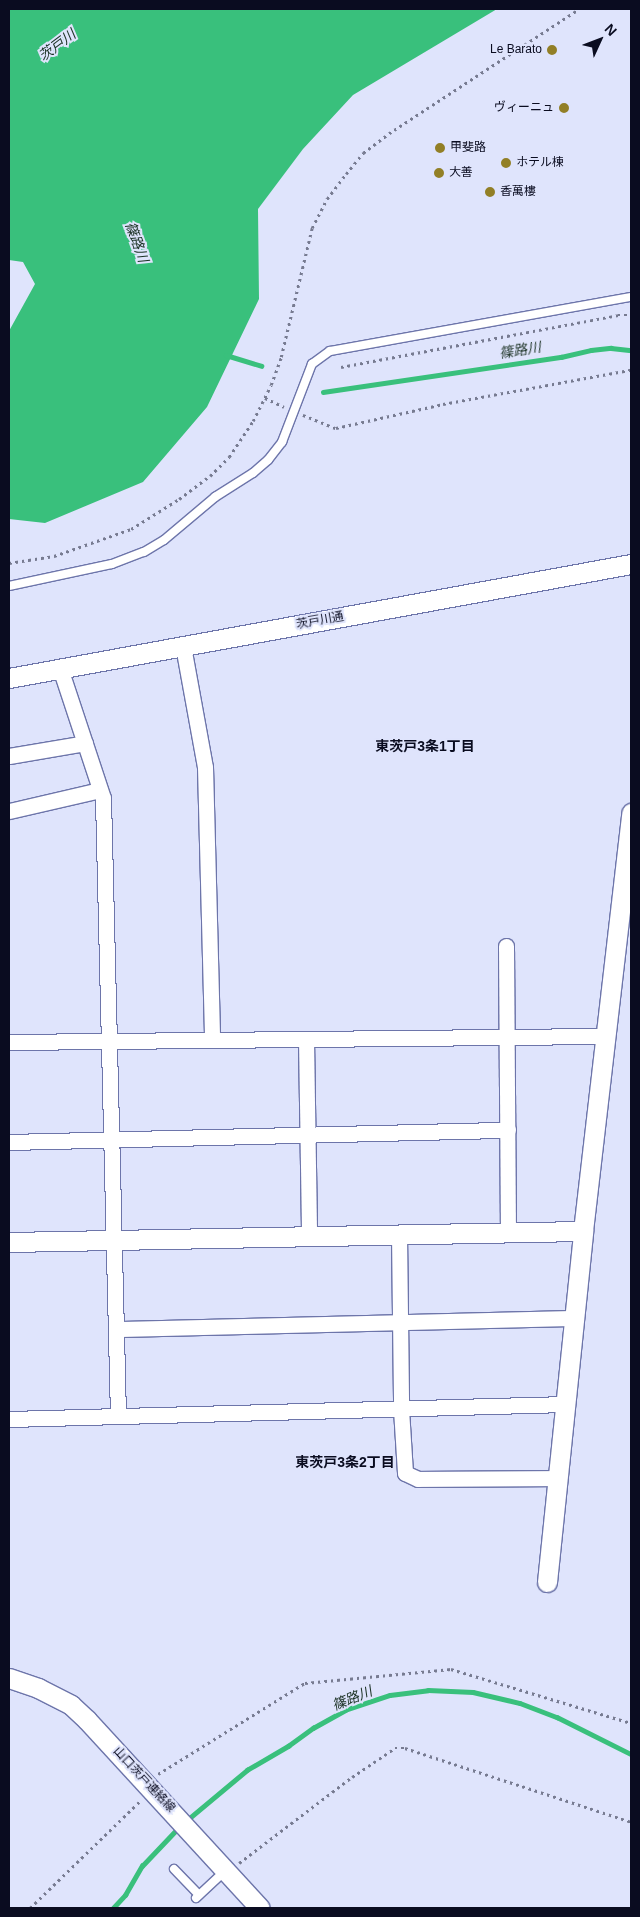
<!DOCTYPE html>
<html>
<head>
<meta charset="utf-8">
<style>
	body { margin:0 }
	#map { position:relative; width:640px; height:1917px; overflow:hidden; background:#dfe4fc; font-family:Arial,"Noto Sans JP",sans-serif }
	div>[style] { position:absolute }
	.water>* { inset:0; background:#39c07c }
	.stream>* { height:4.5px; margin:-2.25px; padding:0 2.25px; transform-origin:2.25px; border-radius:2.25px; background:#39c07c }
	.path>* { height:2.5px; margin-top:-1.25px; transform-origin:0; background:repeating-linear-gradient(90deg,#777b91 0 2.5px,transparent 0 6.5px) }
	.roads { filter:drop-shadow(1px 0 #6d75aa) drop-shadow(-1px 0 #6d75aa) drop-shadow(0 1px #6d75aa) drop-shadow(0 -1px #6d75aa) }
	.service>* { height:8px; margin:-4px; padding:0 4px; transform-origin:4px; border-radius:4px; background:#fff }
	.minor>* { height:15px; margin:-7.5px; padding:0 7.5px; transform-origin:7.5px; border-radius:7.5px; background:#fff }
	.tertiary>* { height:19px; margin:-9.5px; padding:0 9.5px; transform-origin:9.5px; border-radius:9.5px; background:#fff }
	.dots>* { width:14px; height:14px; translate:-50% -50%; box-sizing:border-box; border:2px solid #dfe4fc; border-radius:50% }
	span { translate:-50% -50%; white-space:nowrap; text-align:center; line-height:1.15; -webkit-text-stroke:4px #dfe4fc; paint-order:stroke }
	.poi-label { font-size:12px; color:#0a0c20 }
	.right { translate:-100% -50%; text-align:right }
	.left { translate:0 -50%; text-align:left }
	.street-label { font-size:12px; color:#0a0c20 }
	.water-label { font-size:14px; color:#1b3124; font-style:italic }
	.neighbourhood-label { font-size:14px; color:#0a0c20; font-weight:700 }
	.frame { position:absolute; inset:0; border:10px solid #0a0c20; pointer-events:none }
	.north { position:absolute; left:575px; top:15px; width:50px; height:50px; -webkit-text-stroke:4px #dfe4fc; paint-order:stroke; rotate:47deg; font-size:14px; font-weight:700; line-height:20px; text-align:center; color:#0a0c20 }
	.north::after { content:''; display:block; margin:auto; width:18px; height:22px; background:#0a0c20; clip-path:polygon(50% 0,100% 100%,50% 72%,0 100%) }
</style>
</head>
<body>
<div id="map">
	<div class="water">
		<i style="clip-path:polygon(9px 9px,497px 9px,353px 95px,303px 149px,258px 209px,259px 299px,207px 407px,143px 482px,45px 523px,9px 519px,9px 331px,35px 284px,23px 262px,9px 260px)"></i>
	</div>
	<div class="stream">
		<i style="left:226px;top:355px;width:37px;rotate:17deg"></i>
		<i style="left:323px;top:392px;width:241px;rotate:-8.4deg"></i>
		<i style="left:561px;top:357px;width:31px;rotate:-13deg"></i>
		<i style="left:591px;top:350px;width:20px;rotate:-6deg"></i>
		<i style="left:611px;top:348px;width:20px;rotate:6deg"></i>
		<i style="left:186px;top:1821px;width:80px;rotate:-39.9deg"></i>
		<i style="left:247px;top:1770px;width:48px;rotate:-30.3deg"></i>
		<i style="left:288px;top:1746px;width:31px;rotate:-36deg"></i>
		<i style="left:313px;top:1728px;width:37px;rotate:-29deg"></i>
		<i style="left:345px;top:1710px;width:47px;rotate:-18.4deg"></i>
		<i style="left:390px;top:1695px;width:38px;rotate:-7deg"></i>
		<i style="left:428px;top:1690px;width:45px;rotate:2.5deg"></i>
		<i style="left:473px;top:1692px;width:48px;rotate:13.2deg"></i>
		<i style="left:520px;top:1703px;width:40px;rotate:21deg"></i>
		<i style="left:557px;top:1717px;width:83px;rotate:26.6deg"></i>
		<i style="left:113px;top:1908px;width:18px;rotate:-47deg"></i>
		<i style="left:125px;top:1895px;width:34px;rotate:-60deg"></i>
		<i style="left:142px;top:1866px;width:55px;rotate:-46.5deg"></i>
	</div>
	<div class="path">
		<i style="left:341px;top:367px;width:282px;rotate:-10.6deg"></i>
		<i style="left:618px;top:315px;width:13px"></i>
		<i style="left:265px;top:398px;width:21px;rotate:25deg"></i>
		<i style="left:303px;top:415px;width:35px;rotate:22deg"></i>
		<i style="left:336px;top:428px;width:110px;rotate:-12.6deg"></i>
		<i style="left:443px;top:404px;width:191px;rotate:-10.3deg"></i>
		<i style="left:9px;top:563px;width:46px;rotate:-8.8deg"></i>
		<i style="left:54px;top:556px;width:82px;rotate:-19.3deg"></i>
		<i style="left:131px;top:529px;width:57px;rotate:-32deg"></i>
		<i style="left:179px;top:499px;width:39px;rotate:-37deg"></i>
		<i style="left:210px;top:476px;width:27px;rotate:-45deg"></i>
		<i style="left:229px;top:457px;width:43px;rotate:-56.3deg"></i>
		<i style="left:253px;top:421px;width:40px;rotate:-63.4deg"></i>
		<i style="left:271px;top:385px;width:30px;rotate:-70deg"></i>
		<i style="left:281px;top:357px;width:133px;rotate:-76.5deg"></i>
		<i style="left:312px;top:228px;width:33px;rotate:-63deg"></i>
		<i style="left:327px;top:199px;width:31px;rotate:-53deg"></i>
		<i style="left:346px;top:174px;width:27px;rotate:-51deg"></i>
		<i style="left:363px;top:153px;width:39px;rotate:-37deg"></i>
		<i style="left:394px;top:130px;width:221px;rotate:-33.2deg"></i>
		<i style="left:158px;top:1774px;width:173px;rotate:-31.8deg"></i>
		<i style="left:305px;top:1683px;width:147px;rotate:-5.5deg"></i>
		<i style="left:451px;top:1669px;width:188px;rotate:16.7deg"></i>
		<i style="left:239px;top:1863px;width:142px;rotate:-37.3deg"></i>
		<i style="left:352px;top:1777px;width:52px;rotate:-34deg"></i>
		<i style="left:395px;top:1748px;width:10px"></i>
		<i style="left:405px;top:1748px;width:238px;rotate:18.1deg"></i>
		<i style="left:30px;top:1908px;width:153px;rotate:-44.2deg"></i>
	</div>
	<div class="roads">
		<div class="service">
			<i style="left:9px;top:586px;width:105px;rotate:-12.1deg"></i>
			<i style="left:112px;top:564px;width:34px;rotate:-21deg"></i>
			<i style="left:144px;top:552px;width:23px;rotate:-31deg"></i>
			<i style="left:164px;top:540px;width:67px;rotate:-40.1deg"></i>
			<i style="left:215px;top:497px;width:45px;rotate:-32.3deg"></i>
			<i style="left:253px;top:473px;width:20px;rotate:-41deg"></i>
			<i style="left:268px;top:460px;width:23px;rotate:-52deg"></i>
			<i style="left:282px;top:442px;width:84px;rotate:-69deg"></i>
			<i style="left:312px;top:364px;width:22px;rotate:-36deg"></i>
			<i style="left:330px;top:351px;width:306px;rotate:-10.2deg"></i>
			<i style="left:174px;top:1869px;width:36px;rotate:46deg"></i>
			<i style="left:196px;top:1898px;width:41px;rotate:-43deg"></i>
		</div>
		<div class="minor">
			<i style="left:183px;top:646px;width:123px;rotate:79.7deg"></i>
			<i style="left:205px;top:767px;width:273px;rotate:88.5deg"></i>
			<i style="left:60px;top:668px;width:137px;rotate:71.7deg"></i>
			<i style="left:103px;top:798px;width:618px;rotate:88.61deg"></i>
			<i style="left:9px;top:756px;width:77px;rotate:-9.7deg"></i>
			<i style="left:9px;top:811px;width:93px;rotate:-13deg"></i>
			<i style="left:506px;top:946px;width:286px;rotate:89.6deg"></i>
			<i style="left:306px;top:1039px;width:197px;rotate:89.1deg"></i>
			<i style="left:9px;top:1042px;width:597px;rotate:-0.58deg"></i>
			<i style="left:9px;top:1142px;width:499px;rotate:-1.4deg"></i>
			<i style="left:399px;top:1234px;width:175px;rotate:89.3deg"></i>
			<i style="left:401px;top:1409px;width:64px;rotate:86.4deg"></i>
			<i style="left:405px;top:1473px;width:14px;rotate:25deg"></i>
			<i style="left:418px;top:1479px;width:141px;rotate:-0.4deg"></i>
			<i style="left:118px;top:1329px;width:456px;rotate:-1.4deg"></i>
			<i style="left:9px;top:1419px;width:557px;rotate:-1.54deg"></i>
		</div>
		<div class="tertiary">
			<i style="left:9px;top:678px;width:632px;rotate:-10.39deg"></i>
			<i style="left:9px;top:1242px;width:574px;rotate:-1.1deg"></i>
			<i style="left:547px;top:1582px;width:353px;rotate:-84.1deg"></i>
			<i style="left:583px;top:1231px;width:421px;rotate:-83.4deg"></i>
			<i style="left:9px;top:1678px;width:31px;rotate:19deg"></i>
			<i style="left:38px;top:1688px;width:37px;rotate:27deg"></i>
			<i style="left:71px;top:1705px;width:22px;rotate:43deg"></i>
			<i style="left:87px;top:1720px;width:255px;rotate:47.4deg"></i>
		</div>
	</div>
	<div class="dots">
		<i style="left:552px;top:50px;background:#927f26"></i>
		<i style="left:564px;top:108px;background:#927f26"></i>
		<i style="left:440px;top:148px;background:#927f26"></i>
		<i style="left:506px;top:163px;background:#927f26"></i>
		<i style="left:439px;top:173px;background:#927f26"></i>
		<i style="left:490px;top:192px;background:#927f26"></i>
	</div>
	<div class="poi-label">
		<span class="right" style="left:542px;top:50px">Le Barato</span>
		<span class="right" style="left:554px;top:108px">ヴィーニュ</span>
		<span class="left" style="left:450px;top:148px">甲斐路</span>
		<span class="left" style="left:516px;top:163px">ホテル棟</span>
		<span class="left" style="left:449px;top:173px">大善</span>
		<span class="left" style="left:500px;top:192px">香萬樓</span>
	</div>
	<div class="street-label">
		<span style="left:320px;top:621px;rotate:-10deg">茨戸川通</span>
		<span style="left:144px;top:1780px;rotate:47deg">山口茨戸連絡線</span>
	</div>
	<div class="water-label">
		<span style="left:57px;top:45px;rotate:-37deg">茨戸川</span>
		<span style="left:137px;top:242px;rotate:70deg">篠路川</span>
		<span style="left:520px;top:350px;rotate:-9deg">篠路川</span>
		<span style="left:352px;top:1698px;rotate:-22deg">篠路川</span>
	</div>
	<div class="neighbourhood-label">
		<span style="left:425px;top:746px">東茨戸3条1丁目</span>
		<span style="left:345px;top:1462px">東茨戸3条2丁目</span>
	</div>
	<div class="frame"></div>
	<div class="north">N</div>
</div>
</body>
</html>
